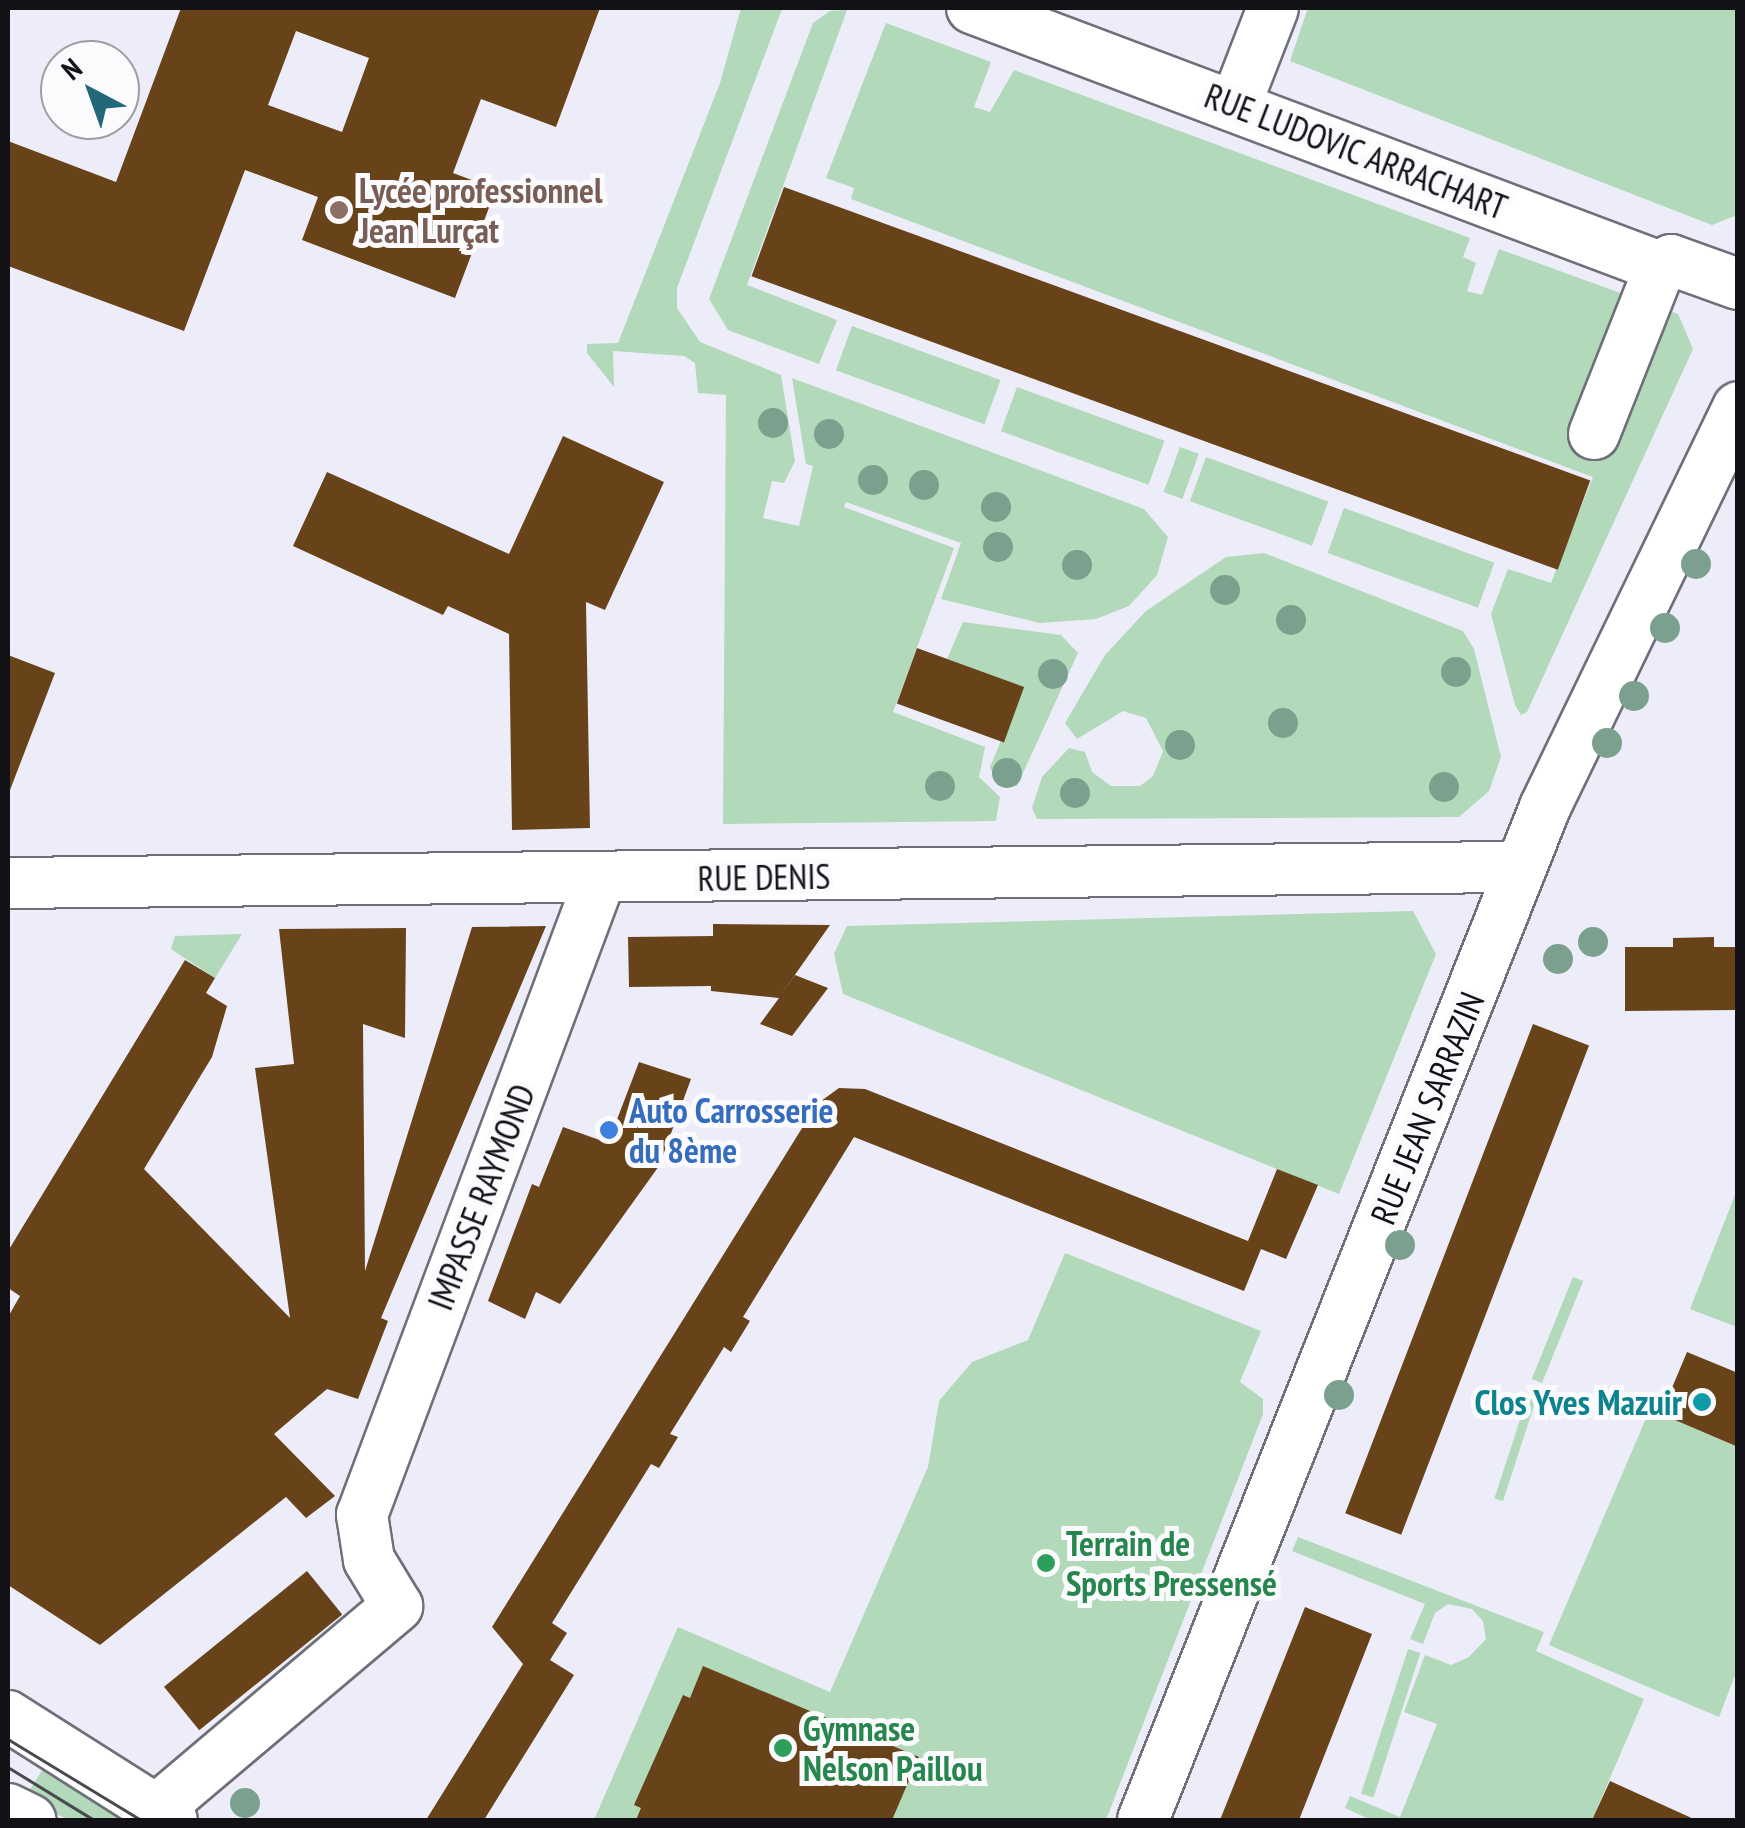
<!DOCTYPE html>
<html>
<head>
<meta charset="utf-8">
<style>
	body { margin:0 }
	#map { position:relative; width:1745px; height:1828px; overflow:hidden; background:#ecedf9; font-family:"PT Sans Narrow",sans-serif }
	div>[style] { position:absolute }
	.green>* { inset:0; background:#b2d9ba; transform-origin:0 0 }
	.building>* { inset:0; background:#684319; transform-origin:0 0 }
	.roads { filter:drop-shadow(2px 0 #6e6f79) drop-shadow(-2px 0 #6e6f79) drop-shadow(0 2px #6e6f79) drop-shadow(0 -2px #6e6f79) }
	.minor>* { height:50px; margin:-25px; padding:0 25px; transform-origin:25px; border-radius:25px; background:#fff }
	.tram>* { height:2.5px; margin:-1.25px; padding:0 1.25px; transform-origin:1.25px; border-radius:1.25px; background:#49494f }
	.trees>* { width:30px; height:30px; margin:-15px; border-radius:50%; background:#7ba18e }
	.dots>* { width:28px; height:28px; translate:-50% -50%; box-sizing:border-box; border:5px solid #fbfbfe; border-radius:50% }
	span { translate:-50% -50%; white-space:nowrap; text-align:center; line-height:1.15; -webkit-text-stroke:10px #fbfbfe; paint-order:stroke }
	.street-label { font-size:35px; color:#121216 }
	.education-label { font-size:35px; color:#785e54; font-weight:700 }
	.left { translate:0 -50%; text-align:left }
	.shop-label { font-size:35px; color:#366cbe; font-weight:700 }
	.culture-label { font-size:35px; color:#0d838f; font-weight:700 }
	.right { translate:-100% -50%; text-align:right }
	.leisure-label { font-size:35px; color:#27864d; font-weight:700 }
	.frame { position:absolute; inset:0; border:10px solid #121216; pointer-events:none }
	.north { position:absolute; left:40px; top:40px; width:100px; height:100px; box-sizing:border-box; background:#fbfbfe; border:2px solid #9e9ea1; border-radius:50%; rotate:319deg; font-size:28px; font-weight:700; line-height:40px; text-align:center; color:#121216 }
	.north::after { content:''; display:block; margin:auto; width:35px; height:45px; background:#236878; clip-path:polygon(50% 0,100% 100%,50% 72%,0 100%) }
</style>
</head>
<body>
<div id="map">
	<div class="green">
		<i style="clip-path:polygon(741px 8px,782px 9px,677px 288px,677px 308px,700px 342px,781px 375px,795px 461px,784px 483px,772px 481px,763px 518px,799px 526px,813px 466px,806px 464px,792px 378px,1144px 509px,1168px 537px,1157px 575px,1129px 606px,1096px 619px,1040px 623px,941px 599px,961px 543px,846px 502px,844px 507px,954px 548px,893px 712px,985px 747px,979px 777px,1000px 797px,996px 821px,723px 824px,726px 395px,698px 393px,695px 363px,684px 356px,613px 351px,614px 387px,587px 353px,587px 344px,618px 343px,720px 83px)"></i>
		<i style="clip-path:polygon(1308px 8px,1737px 8px,1737px 215px,1712px 225px,1290px 61px)"></i>
		<i style="clip-path:polygon(847px 10px,747px 285px,837px 320px,819px 364px,728px 330px,709px 299px,813px 23px,830px 11px)"></i>
		<i style="clip-path:polygon(886px 23px,991px 62px,974px 107px,990px 112px,1014px 70px,1470px 238px,1463px 257px,1476px 263px,1467px 291px,1482px 295px,1499px 249px,1678px 314px,1693px 349px,1527px 712px,1521px 715px,1515px 705px,1491px 614px,1508px 569px,1551px 583px,1593px 477px,851px 199px,854px 188px,826px 178px)"></i>
		<i style="left:852px;top:326px;width:158px;height:47px;rotate:20deg"></i>
		<i style="left:1017px;top:387px;width:157px;height:47px;rotate:20deg"></i>
		<i style="left:1180px;top:447px;width:20px;height:48px;rotate:20deg"></i>
		<i style="left:1206px;top:457px;width:130px;height:47px;rotate:20deg"></i>
		<i style="left:1344px;top:508px;width:160px;height:48px;rotate:20deg"></i>
		<i style="clip-path:polygon(1264px 553px,1463px 631px,1474px 649px,1501px 757px,1489px 791px,1459px 817px,1037px 819px,1032px 808px,1042px 777px,1069px 748px,1085px 752px,1092px 772px,1111px 786px,1140px 786px,1153px 776px,1163px 751px,1146px 718px,1123px 711px,1077px 739px,1065px 723px,1105px 655px,1146px 611px,1226px 557px)"></i>
		<i style="clip-path:polygon(963px 622px,1061px 635px,1078px 653px,1017px 786px,997px 785px,990px 767px,1023px 688px,947px 659px)"></i>
		<i style="clip-path:polygon(1413px 911px,1436px 954px,1339px 1194px,843px 994px,834px 954px,847px 926px)"></i>
		<i style="clip-path:polygon(242px 934px,215px 978px,171px 949px,175px 936px)"></i>
		<i style="clip-path:polygon(1737px 1190px,1738px 1327px,1737px 1327px,1690px 1309px)"></i>
		<i style="clip-path:polygon(1065px 1253px,1261px 1331px,1240px 1382px,1263px 1399px,1263px 1414px,1106px 1820px,594px 1820px,678px 1627px,830px 1692px,928px 1467px,939px 1401px,972px 1362px,1028px 1340px)"></i>
		<i style="left:1573px;top:1277px;width:11px;height:110px;rotate:22deg"></i>
		<i style="left:1529px;top:1392px;width:9px;height:112px;rotate:18deg"></i>
		<i style="clip-path:polygon(1650px 1409px,1737px 1447px,1737px 1670px,1719px 1717px,1549px 1645px)"></i>
		<i style="clip-path:polygon(1298px 1537px,1544px 1632px,1536px 1651px,1644px 1699px,1592px 1820px,1371px 1820px,1345px 1808px,1350px 1796px,1400px 1817px,1437px 1724px,1404px 1712px,1425px 1655px,1451px 1665px,1469px 1657px,1486px 1639px,1483px 1621px,1472px 1609px,1448px 1604px,1435px 1613px,1423px 1644px,1410px 1639px,1425px 1604px,1292px 1551px)"></i>
		<i style="left:1408px;top:1649px;width:13px;height:152px;rotate:18deg"></i>
		<i style="clip-path:polygon(50px 1758px,150px 1820px,71px 1820px,22px 1802px)"></i>
	</div>
	<div class="building">
		<i style="clip-path:polygon(evenodd,181px 8px,600px 8px,556px 127px,481px 99px,453px 173px,496px 189px,455px 298px,302px 240px,318px 197px,245px 170px,184px 331px,8px 266px,8px 141px,116px 182px,181px 8px,296px 31px,369px 58px,342px 132px,268px 105px,296px 31px)"></i>
		<i style="left:784px;top:187px;width:858px;height:95px;rotate:20deg"></i>
		<i style="clip-path:polygon(563px 436px,664px 482px,605px 610px,586px 602px,590px 828px,512px 830px,509px 634px,448px 606px,443px 615px,293px 546px,327px 472px,509px 554px)"></i>
		<i style="left:917px;top:648px;width:114px;height:59px;rotate:20deg"></i>
		<i style="clip-path:polygon(8px 655px,55px 673px,10px 790px,8px 790px)"></i>
		<i style="clip-path:polygon(713px 924px,830px 925px,780px 996px,795px 975px,828px 988px,792px 1036px,760px 1024px,779px 998px,711px 991px,711px 986px,629px 987px,628px 937px,713px 936px)"></i>
		<i style="clip-path:polygon(546px 926px,381px 1318px,388px 1321px,358px 1399px,327px 1389px,274px 1434px,335px 1496px,306px 1518px,286px 1497px,100px 1645px,8px 1585px,8px 1317px,20px 1296px,8px 1288px,8px 1251px,185px 960px,215px 978px,206px 993px,227px 1006px,212px 1057px,144px 1169px,290px 1318px,255px 1068px,294px 1064px,279px 929px,406px 928px,405px 1038px,363px 1024px,365px 1271px,472px 927px)"></i>
		<i style="clip-path:polygon(1714px 937px,1714px 947px,1738px 947px,1738px 1010px,1625px 1011px,1625px 947px,1673px 947px,1673px 938px)"></i>
		<i style="left:1533px;top:1024px;width:60px;height:524px;rotate:21deg"></i>
		<i style="clip-path:polygon(639px 1062px,691px 1079px,659px 1166px,560px 1304px,536px 1292px,525px 1319px,488px 1301px,532px 1184px,539px 1187px,563px 1127px,608px 1143px)"></i>
		<i style="clip-path:polygon(839px 1088px,865px 1089px,1248px 1241px,1277px 1169px,1318px 1185px,1286px 1259px,1261px 1249px,1244px 1291px,854px 1137px,743px 1317px,750px 1321px,731px 1352px,724px 1347px,670px 1434px,678px 1437px,659px 1468px,651px 1464px,552px 1623px,567px 1633px,550px 1660px,574px 1675px,484px 1820px,426px 1820px,523px 1664px,492px 1627px,817px 1104px)"></i>
		<i style="clip-path:polygon(1687px 1352px,1738px 1373px,1738px 1447px,1661px 1414px)"></i>
		<i style="left:307px;top:1571px;width:56px;height:184px;rotate:51deg"></i>
		<i style="clip-path:polygon(1305px 1607px,1372px 1634px,1299px 1820px,1220px 1820px)"></i>
		<i style="clip-path:polygon(703px 1666px,919px 1757px,892px 1820px,636px 1820px,641px 1808px,634px 1805px,683px 1695px,690px 1698px)"></i>
		<i style="clip-path:polygon(1610px 1781px,1696px 1820px,1592px 1820px)"></i>
	</div>
	<div class="roads">
		<div class="minor">
			<i style="left:972px;top:8px;width:735px;rotate:20.63deg"></i>
			<i style="left:1660px;top:267px;width:13px;rotate:-32deg"></i>
			<i style="left:1671px;top:260px;width:71px;rotate:19.7deg"></i>
			<i style="left:1235px;top:106px;width:105px;rotate:-68.8deg"></i>
			<i style="left:1594px;top:434px;width:180px;rotate:-68.4deg"></i>
			<i style="left:8px;top:883px;width:1513px;rotate:-0.61deg"></i>
			<i style="left:8px;top:1716px;width:194px;rotate:32.4deg"></i>
			<i style="left:8px;top:1809px;width:25px;rotate:26deg"></i>
			<i style="left:156px;top:1810px;width:316px;rotate:-40.2deg"></i>
			<i style="left:397px;top:1606px;width:54px;rotate:-121.3deg"></i>
			<i style="left:369px;top:1560px;width:46px;rotate:-98.8deg"></i>
			<i style="left:362px;top:1515px;width:679px;rotate:-69.48deg"></i>
			<i style="left:1143px;top:1820px;width:1090px;rotate:-68.35deg"></i>
			<i style="left:1545px;top:807px;width:444px;rotate:-64.2deg"></i>
		</div>
	</div>
	<div class="tram">
		<i style="left:8px;top:1739px;width:156px;rotate:31.3deg"></i>
		<i style="left:8px;top:1767px;width:101px;rotate:31.6deg"></i>
	</div>
	<div class="trees">
		<i style="left:773px;top:423px"></i>
		<i style="left:829px;top:434px"></i>
		<i style="left:873px;top:480px"></i>
		<i style="left:924px;top:485px"></i>
		<i style="left:996px;top:507px"></i>
		<i style="left:998px;top:547px"></i>
		<i style="left:1696px;top:564px"></i>
		<i style="left:1077px;top:565px"></i>
		<i style="left:1225px;top:590px"></i>
		<i style="left:1291px;top:620px"></i>
		<i style="left:1665px;top:628px"></i>
		<i style="left:1456px;top:672px"></i>
		<i style="left:1053px;top:674px"></i>
		<i style="left:1634px;top:696px"></i>
		<i style="left:1283px;top:723px"></i>
		<i style="left:1607px;top:743px"></i>
		<i style="left:1180px;top:745px"></i>
		<i style="left:1007px;top:773px"></i>
		<i style="left:940px;top:786px"></i>
		<i style="left:1444px;top:787px"></i>
		<i style="left:1075px;top:793px"></i>
		<i style="left:1593px;top:942px"></i>
		<i style="left:1558px;top:959px"></i>
		<i style="left:1400px;top:1245px"></i>
		<i style="left:1339px;top:1395px"></i>
		<i style="left:245px;top:1803px"></i>
	</div>
	<div class="dots">
		<i style="left:339px;top:210px;background:#8d6e63"></i>
		<i style="left:609px;top:1130px;background:#3f7fe0"></i>
		<i style="left:1702px;top:1402px;background:#0f9aa8"></i>
		<i style="left:1046px;top:1563px;background:#2e9e5b"></i>
		<i style="left:783px;top:1748px;background:#2e9e5b"></i>
	</div>
	<div class="street-label">
		<span style="left:1356px;top:151px;rotate:21deg">RUE LUDOVIC ARRACHART</span>
		<span style="left:764px;top:877px;rotate:-1deg">RUE DENIS</span>
		<span style="left:1427px;top:1108px;rotate:-68deg">RUE JEAN SARRAZIN</span>
		<span style="left:481px;top:1197px;rotate:-69deg">IMPASSE RAYMOND</span>
	</div>
	<div class="education-label">
		<span class="left" style="left:359px;top:210px">Lycée professionnel<br>Jean Lurçat</span>
	</div>
	<div class="shop-label">
		<span class="left" style="left:629px;top:1130px">Auto Carrosserie<br>du 8ème</span>
	</div>
	<div class="culture-label">
		<span class="right" style="left:1682px;top:1402px">Clos Yves Mazuir</span>
	</div>
	<div class="leisure-label">
		<span class="left" style="left:1066px;top:1563px">Terrain de<br>Sports Pressensé</span>
		<span class="left" style="left:803px;top:1748px">Gymnase<br>Nelson Paillou</span>
	</div>
	<div class="frame"></div>
	<div class="north">N</div>
</div>
</body>
</html>
